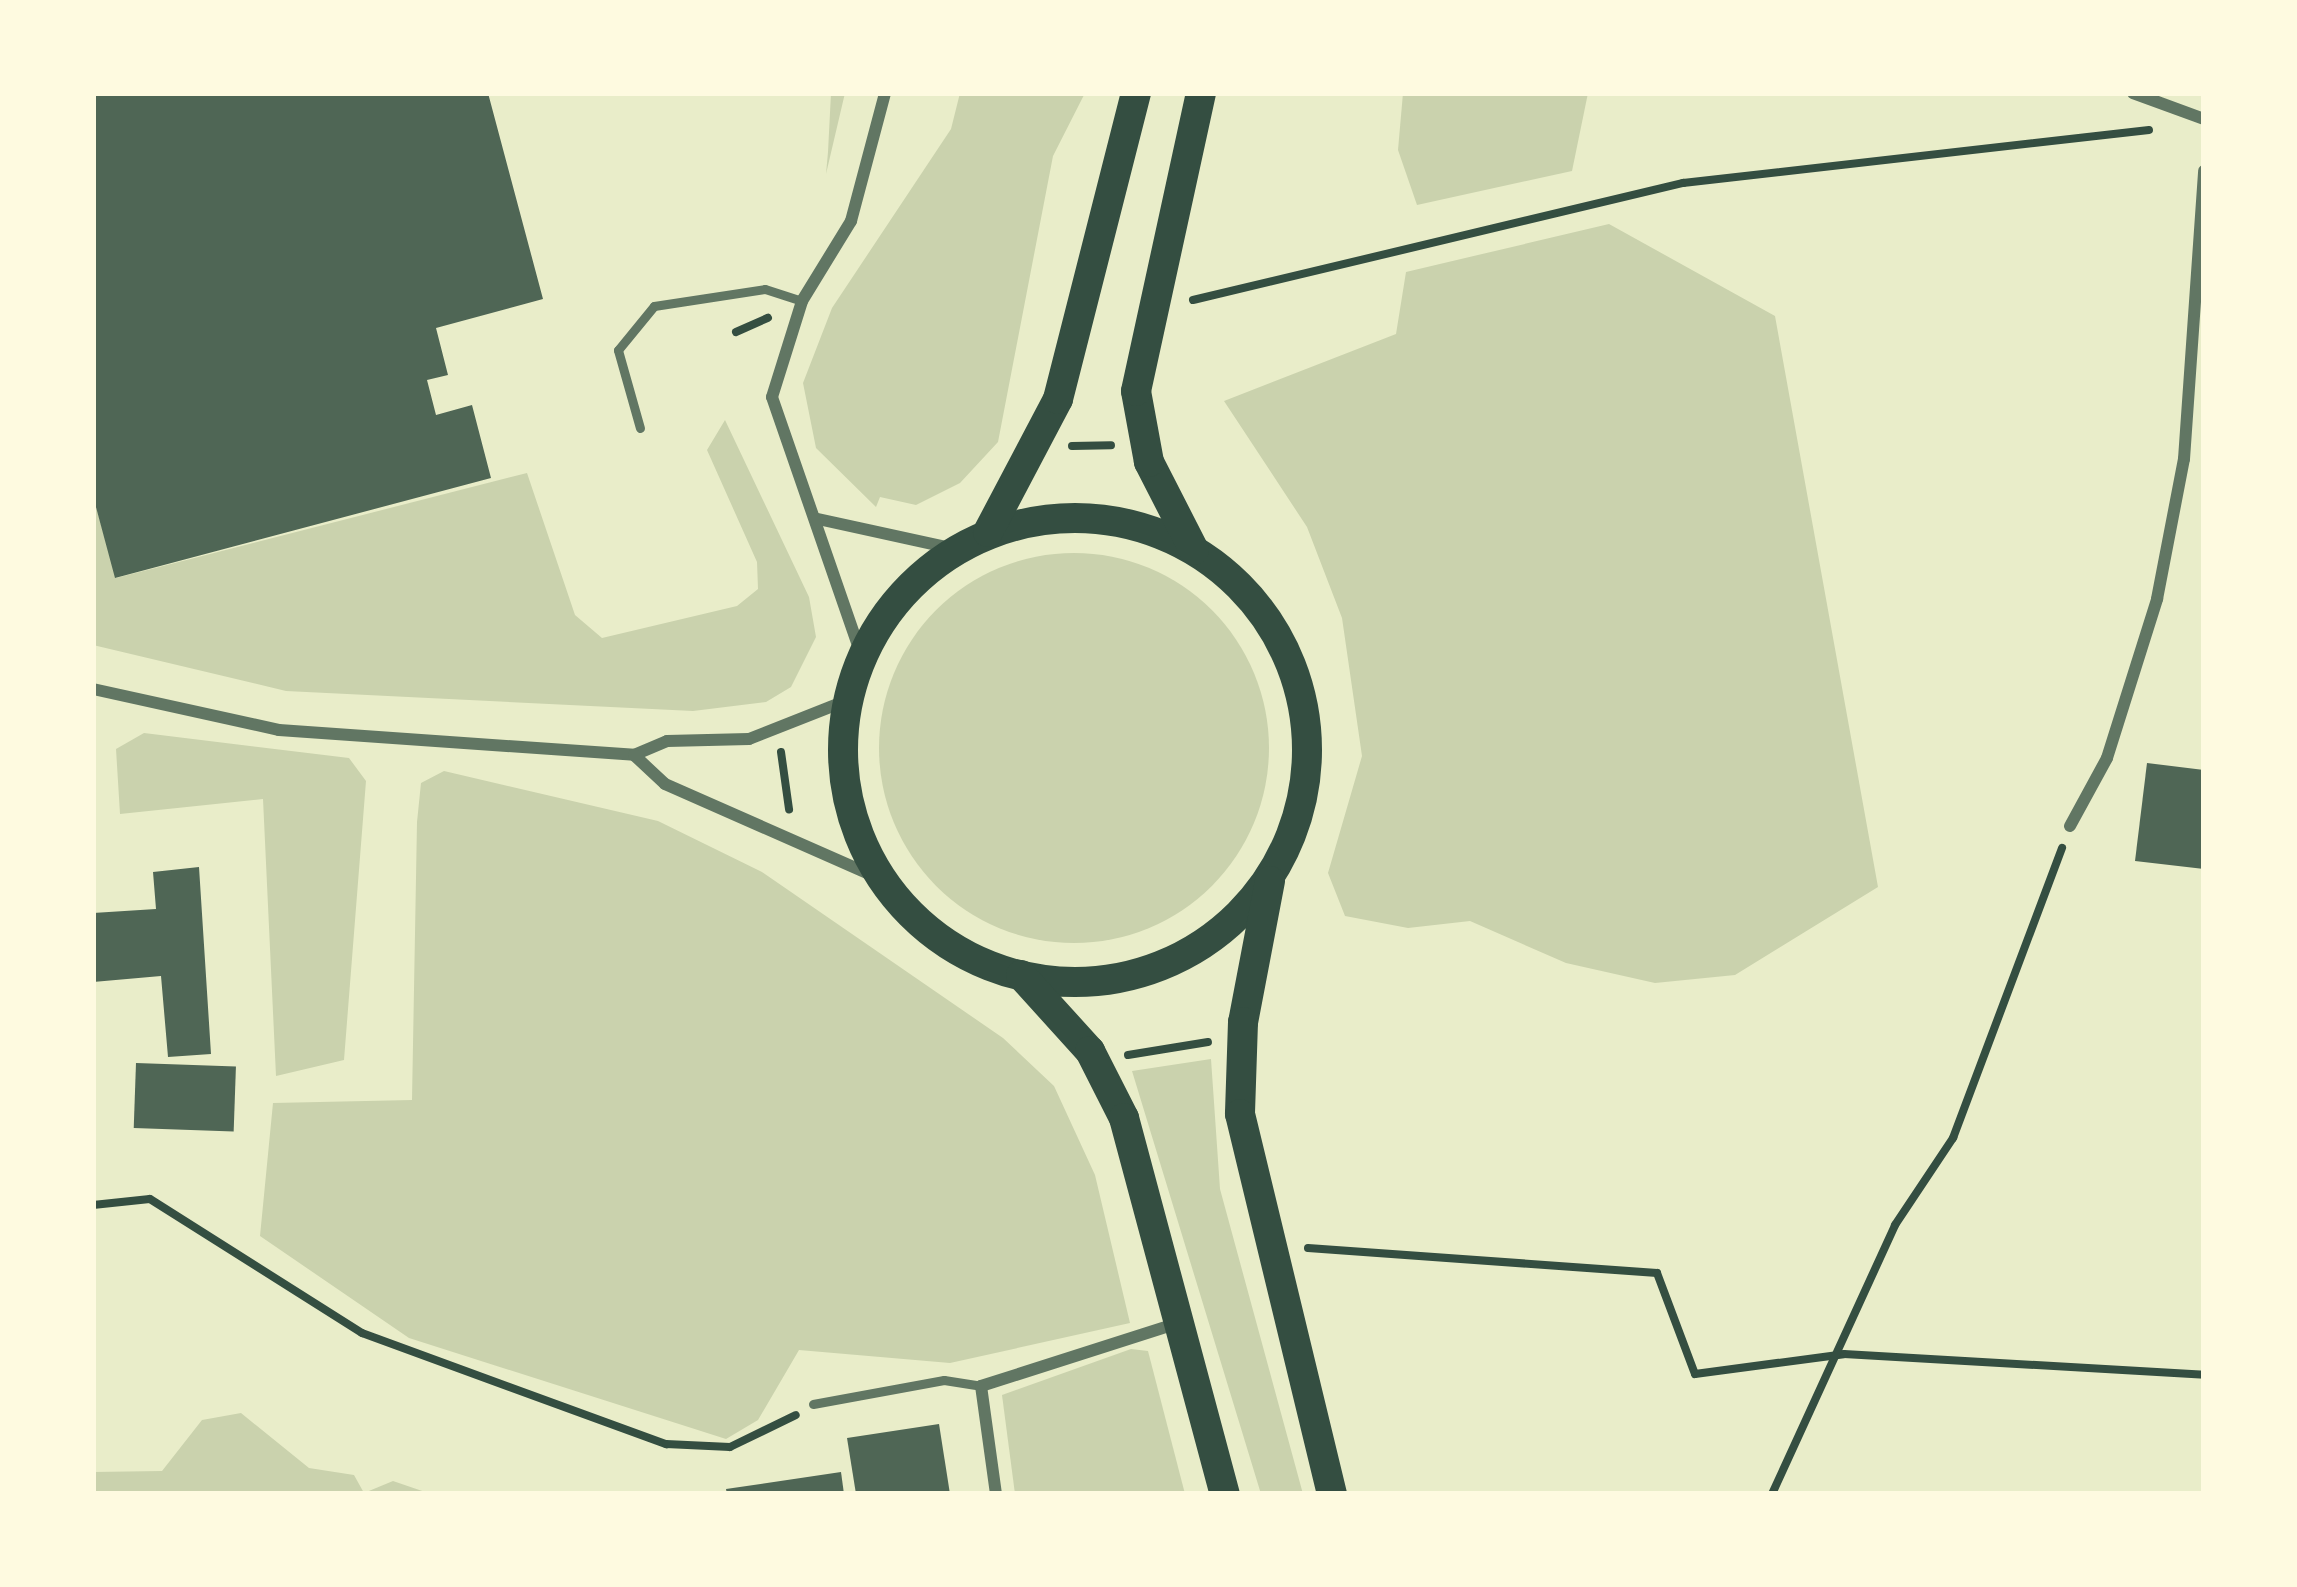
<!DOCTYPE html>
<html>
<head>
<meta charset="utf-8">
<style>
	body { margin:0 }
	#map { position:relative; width:2297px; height:1587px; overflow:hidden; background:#e9edc9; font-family:"DejaVu Sans",sans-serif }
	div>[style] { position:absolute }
	.green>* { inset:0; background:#cad2ad }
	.round { border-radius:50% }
	.building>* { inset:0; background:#4f6655; transform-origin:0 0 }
	.path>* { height:8px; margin:-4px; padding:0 4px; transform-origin:4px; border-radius:4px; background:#344e41 }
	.service>* { height:9px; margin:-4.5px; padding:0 4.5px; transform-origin:4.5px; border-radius:4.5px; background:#617663 }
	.minor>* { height:12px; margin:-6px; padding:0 6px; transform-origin:6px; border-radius:6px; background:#617663 }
	.primary>* { height:30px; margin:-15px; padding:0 15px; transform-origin:15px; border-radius:15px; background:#344e41 }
	.primary>.ring { margin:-15px; padding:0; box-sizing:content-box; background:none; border:30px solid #344e41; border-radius:50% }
	span { translate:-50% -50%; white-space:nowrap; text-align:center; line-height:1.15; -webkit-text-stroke:12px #fefae0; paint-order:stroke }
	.frame { position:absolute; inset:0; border:96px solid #fefae0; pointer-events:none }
</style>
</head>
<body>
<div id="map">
	<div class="green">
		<i style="clip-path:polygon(831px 93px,845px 93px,826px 174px,828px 152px)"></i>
		<i style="clip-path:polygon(960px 93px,1085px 93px,1053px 156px,998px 442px,960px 483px,916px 505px,880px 497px,876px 507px,816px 448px,803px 383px,832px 308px,951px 129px)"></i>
		<i style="clip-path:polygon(1403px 93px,1588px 93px,1572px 171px,1417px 205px,1398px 150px)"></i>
		<i style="clip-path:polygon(1609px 224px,1775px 316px,1878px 887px,1735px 975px,1655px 983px,1566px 963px,1470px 921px,1408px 928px,1345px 916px,1328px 873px,1362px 756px,1342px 618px,1307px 527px,1224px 401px,1396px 334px,1406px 272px)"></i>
		<i style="clip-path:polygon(725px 420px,809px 597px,816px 637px,791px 687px,766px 702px,693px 711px,286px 691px,93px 645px,93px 496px,116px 578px,527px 473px,575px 615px,602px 638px,737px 606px,758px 589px,757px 562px,707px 450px)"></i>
		<i class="round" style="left:879px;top:553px;width:390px;height:390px"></i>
		<i style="clip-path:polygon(144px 733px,349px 758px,366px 781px,344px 1060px,276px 1076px,263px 799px,120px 814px,116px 749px)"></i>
		<i style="clip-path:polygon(444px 771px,658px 821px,762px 872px,1003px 1038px,1054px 1086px,1095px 1175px,1130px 1323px,950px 1363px,799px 1350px,758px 1420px,726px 1439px,409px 1338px,260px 1236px,273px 1103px,412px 1100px,417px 822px,421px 783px)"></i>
		<i style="clip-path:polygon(1211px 1059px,1220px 1189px,1303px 1494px,1261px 1494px,1132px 1071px)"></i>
		<i style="clip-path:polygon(1131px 1349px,1148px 1351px,1185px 1494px,1015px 1494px,1002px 1395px)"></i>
		<i style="clip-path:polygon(241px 1413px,309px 1468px,354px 1475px,364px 1493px,393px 1481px,431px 1494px,93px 1494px,93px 1472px,162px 1471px,202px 1420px)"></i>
	</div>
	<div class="building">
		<i style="clip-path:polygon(93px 93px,488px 93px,543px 299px,436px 328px,448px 375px,427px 380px,436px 415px,472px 405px,491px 478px,115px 578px,93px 496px)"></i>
		<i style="clip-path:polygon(2147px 763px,2204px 770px,2204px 869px,2135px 861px)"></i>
		<i style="clip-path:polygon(199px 867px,211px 1054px,168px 1057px,161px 976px,93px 982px,93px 913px,156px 909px,153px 872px)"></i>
		<i style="left:136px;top:1063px;width:100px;height:65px;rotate:2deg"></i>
		<i style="clip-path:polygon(939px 1424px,950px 1494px,856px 1494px,847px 1438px)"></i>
		<i style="clip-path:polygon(841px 1472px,844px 1494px,727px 1494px,726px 1489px)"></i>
	</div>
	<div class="path">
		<i style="left:1193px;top:300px;width:504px;rotate:-13.43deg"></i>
		<i style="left:1683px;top:183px;width:469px;rotate:-6.5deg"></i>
		<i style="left:736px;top:332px;width:35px;rotate:-24deg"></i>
		<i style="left:1072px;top:446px;width:39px;rotate:-1deg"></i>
		<i style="left:781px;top:752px;width:58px;rotate:82deg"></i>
		<i style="left:1128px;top:1055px;width:81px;rotate:-9.2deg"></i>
		<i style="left:93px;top:1205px;width:57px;rotate:-6deg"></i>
		<i style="left:150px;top:1199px;width:251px;rotate:32.3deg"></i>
		<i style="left:362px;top:1333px;width:324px;rotate:20.1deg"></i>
		<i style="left:666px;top:1444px;width:64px;rotate:2.7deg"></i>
		<i style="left:730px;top:1447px;width:73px;rotate:-25.9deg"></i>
		<i style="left:1308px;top:1248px;width:350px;rotate:4.1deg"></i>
		<i style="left:1657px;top:1273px;width:108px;rotate:69.4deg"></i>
		<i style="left:1695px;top:1374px;width:150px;rotate:-7.6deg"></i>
		<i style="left:1844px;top:1354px;width:361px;rotate:3.3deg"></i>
		<i style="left:1772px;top:1494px;width:296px;rotate:-65.4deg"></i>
		<i style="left:1895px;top:1225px;width:105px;rotate:-56.3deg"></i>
		<i style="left:1953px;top:1138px;width:310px;rotate:-69.4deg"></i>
	</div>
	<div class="service">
		<i style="left:640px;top:428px;width:81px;rotate:-105.8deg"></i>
		<i style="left:618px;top:350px;width:57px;rotate:-50.7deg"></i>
		<i style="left:654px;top:306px;width:112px;rotate:-8.7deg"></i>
		<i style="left:765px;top:289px;width:39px;rotate:18deg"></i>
		<i style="left:813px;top:1404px;width:133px;rotate:-10.4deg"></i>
		<i style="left:944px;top:1380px;width:37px;rotate:9deg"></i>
	</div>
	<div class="minor">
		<i style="left:2133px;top:93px;width:76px;rotate:20.1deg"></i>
		<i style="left:818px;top:519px;width:141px;rotate:12.3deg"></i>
		<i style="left:862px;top:657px;width:275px;rotate:-109.1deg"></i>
		<i style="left:772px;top:397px;width:101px;rotate:-72.6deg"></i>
		<i style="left:802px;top:301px;width:94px;rotate:-58.5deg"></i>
		<i style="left:851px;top:221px;width:132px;rotate:-75.1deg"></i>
		<i style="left:93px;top:689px;width:190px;rotate:12.4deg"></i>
		<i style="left:279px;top:730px;width:356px;rotate:4deg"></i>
		<i style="left:634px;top:755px;width:36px;rotate:-23deg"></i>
		<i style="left:667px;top:741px;width:82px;rotate:-1.4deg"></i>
		<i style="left:749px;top:739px;width:106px;rotate:-21.5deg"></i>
		<i style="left:634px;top:755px;width:42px;rotate:43.1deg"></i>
		<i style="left:665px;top:784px;width:240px;rotate:23.8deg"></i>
		<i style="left:2070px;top:826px;width:77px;rotate:-61.4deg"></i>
		<i style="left:2107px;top:758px;width:167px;rotate:-72.5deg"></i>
		<i style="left:2157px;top:599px;width:143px;rotate:-79.1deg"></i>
		<i style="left:2184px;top:459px;width:289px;rotate:-86deg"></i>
		<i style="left:996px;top:1494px;width:109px;rotate:-97.9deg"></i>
		<i style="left:981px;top:1386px;width:207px;rotate:-17.7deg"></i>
	</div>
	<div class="primary">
		<i class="ring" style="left:843px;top:518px;width:434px;height:434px"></i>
		<i style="left:988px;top:532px;width:150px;rotate:-62.2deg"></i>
		<i style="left:1058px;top:399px;width:316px;rotate:-75.7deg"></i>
		<i style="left:1194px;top:550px;width:99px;rotate:-117.1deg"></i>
		<i style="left:1149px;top:462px;width:72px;rotate:-100.4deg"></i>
		<i style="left:1136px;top:391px;width:305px;rotate:-77.7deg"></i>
		<i style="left:1270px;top:881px;width:144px;rotate:100.8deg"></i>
		<i style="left:1243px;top:1022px;width:92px;rotate:91.9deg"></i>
		<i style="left:1240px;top:1114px;width:391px;rotate:76.4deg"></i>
		<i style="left:1021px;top:975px;width:103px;rotate:47.8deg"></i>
		<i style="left:1090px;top:1051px;width:75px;rotate:63.1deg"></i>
		<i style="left:1124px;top:1118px;width:389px;rotate:75deg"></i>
	</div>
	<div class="frame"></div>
</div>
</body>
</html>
